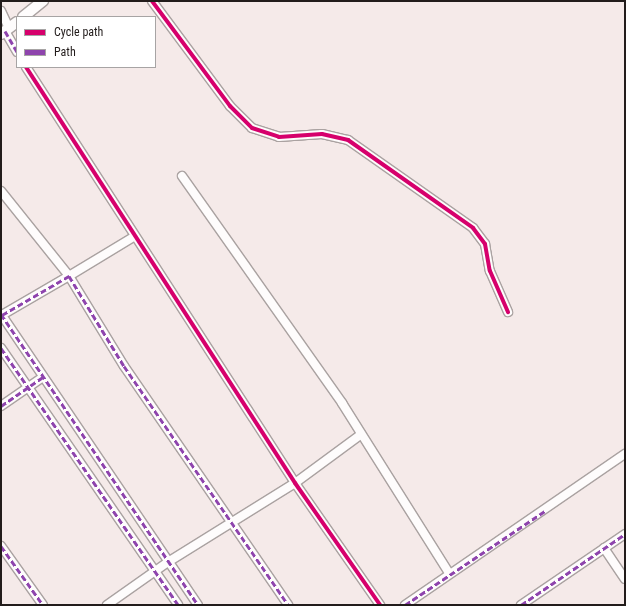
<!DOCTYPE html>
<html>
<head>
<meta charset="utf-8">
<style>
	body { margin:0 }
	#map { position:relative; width:626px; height:606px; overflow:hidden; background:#f5eae9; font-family:"Roboto Condensed",sans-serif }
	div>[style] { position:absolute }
	.roads { filter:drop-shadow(1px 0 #aaa2a1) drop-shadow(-1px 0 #aaa2a1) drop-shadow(0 1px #aaa2a1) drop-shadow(0 -1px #aaa2a1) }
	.minor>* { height:8px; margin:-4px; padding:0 4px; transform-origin:4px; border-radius:4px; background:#fefcfc }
	.tertiary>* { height:10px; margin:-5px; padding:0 5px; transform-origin:5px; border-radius:5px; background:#fefcfc }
	.quiet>* { height:3px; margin-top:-1.5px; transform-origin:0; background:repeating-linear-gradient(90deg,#8e44ad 0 6px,transparent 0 9px) }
	.cycleway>* { height:4px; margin:-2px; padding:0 2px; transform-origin:2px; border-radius:2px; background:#d6006c }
	span { translate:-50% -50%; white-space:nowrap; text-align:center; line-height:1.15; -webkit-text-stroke:3.5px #fff; paint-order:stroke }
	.frame { position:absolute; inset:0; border:2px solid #221c1b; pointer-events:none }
	.legend { position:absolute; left:16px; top:16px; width:140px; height:52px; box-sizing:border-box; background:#fff; border:1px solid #a7a4a4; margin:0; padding:5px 7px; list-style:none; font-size:12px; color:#221c1b }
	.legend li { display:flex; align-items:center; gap:8px; height:20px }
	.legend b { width:20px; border:1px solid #a7a4a4 }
</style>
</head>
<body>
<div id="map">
	<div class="roads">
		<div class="minor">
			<i style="left:152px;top:1px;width:131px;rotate:53.4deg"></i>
			<i style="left:230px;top:106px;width:31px;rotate:45deg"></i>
			<i style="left:252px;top:128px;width:28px;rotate:18deg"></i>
			<i style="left:279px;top:137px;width:43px;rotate:-4deg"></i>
			<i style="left:322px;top:134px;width:27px;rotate:13deg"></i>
			<i style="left:348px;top:140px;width:153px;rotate:35.1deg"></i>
			<i style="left:473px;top:228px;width:20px;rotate:53deg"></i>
			<i style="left:485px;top:244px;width:27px;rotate:80deg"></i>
			<i style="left:490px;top:271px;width:45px;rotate:66.3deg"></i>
			<i style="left:1px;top:11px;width:19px;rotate:65deg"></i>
			<i style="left:5px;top:31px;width:24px;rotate:60deg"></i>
			<i style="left:26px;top:67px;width:495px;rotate:57.1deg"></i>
			<i style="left:295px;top:483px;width:149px;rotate:55.1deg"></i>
			<i style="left:182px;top:176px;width:278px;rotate:54.8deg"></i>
			<i style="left:342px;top:403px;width:201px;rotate:57.8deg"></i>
			<i style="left:1px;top:191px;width:109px;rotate:51.3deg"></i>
			<i style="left:69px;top:276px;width:77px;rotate:-31.2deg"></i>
			<i style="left:1px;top:314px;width:351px;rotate:55.9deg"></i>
			<i style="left:2px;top:315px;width:78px;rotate:-30.2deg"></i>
			<i style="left:69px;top:276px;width:105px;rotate:58.6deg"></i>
			<i style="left:124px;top:366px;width:290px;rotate:55.5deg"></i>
			<i style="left:1px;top:348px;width:312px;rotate:55.4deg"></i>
			<i style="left:1px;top:406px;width:51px;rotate:-34.6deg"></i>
			<i style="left:1px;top:546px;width:72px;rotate:54.6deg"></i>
			<i style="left:604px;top:548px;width:37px;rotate:56deg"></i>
			<i style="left:107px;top:605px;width:75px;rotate:-35.2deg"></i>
			<i style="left:168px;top:562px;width:150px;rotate:-31.9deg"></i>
			<i style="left:295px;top:483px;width:81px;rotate:-36.4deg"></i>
			<i style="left:405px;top:605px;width:267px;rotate:-34.5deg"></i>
			<i style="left:521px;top:605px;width:126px;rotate:-34.3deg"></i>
		</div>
		<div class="tertiary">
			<i style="left:23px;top:17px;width:26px;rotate:-39deg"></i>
			<i style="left:1px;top:34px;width:20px;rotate:-37deg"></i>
		</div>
	</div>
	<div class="quiet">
		<i style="left:5px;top:31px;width:24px;rotate:60deg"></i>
		<i style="left:1px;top:314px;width:351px;rotate:55.9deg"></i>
		<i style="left:2px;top:315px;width:78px;rotate:-30.2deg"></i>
		<i style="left:69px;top:276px;width:105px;rotate:58.6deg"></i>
		<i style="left:124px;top:366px;width:290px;rotate:55.5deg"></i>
		<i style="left:1px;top:348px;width:312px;rotate:55.4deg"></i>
		<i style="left:1px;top:406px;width:51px;rotate:-34.6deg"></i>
		<i style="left:1px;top:546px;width:72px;rotate:54.6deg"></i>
		<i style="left:405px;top:605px;width:169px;rotate:-33.9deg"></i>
		<i style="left:521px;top:605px;width:126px;rotate:-34.3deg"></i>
	</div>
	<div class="cycleway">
		<i style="left:152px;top:1px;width:131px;rotate:53.4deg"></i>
		<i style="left:230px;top:106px;width:31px;rotate:45deg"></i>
		<i style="left:252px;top:128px;width:28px;rotate:18deg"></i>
		<i style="left:279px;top:137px;width:43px;rotate:-4deg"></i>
		<i style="left:322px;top:134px;width:27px;rotate:13deg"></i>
		<i style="left:348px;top:140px;width:153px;rotate:35.1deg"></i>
		<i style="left:473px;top:228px;width:20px;rotate:53deg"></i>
		<i style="left:485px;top:244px;width:27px;rotate:80deg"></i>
		<i style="left:490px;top:271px;width:45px;rotate:66.3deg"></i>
		<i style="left:26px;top:67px;width:495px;rotate:57.1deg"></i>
		<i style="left:295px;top:483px;width:149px;rotate:55.1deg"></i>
	</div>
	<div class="frame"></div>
	<ul class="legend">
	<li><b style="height:5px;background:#d6006c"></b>Cycle path</li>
	<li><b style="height:5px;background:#8e44ad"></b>Path</li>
	</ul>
</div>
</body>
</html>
